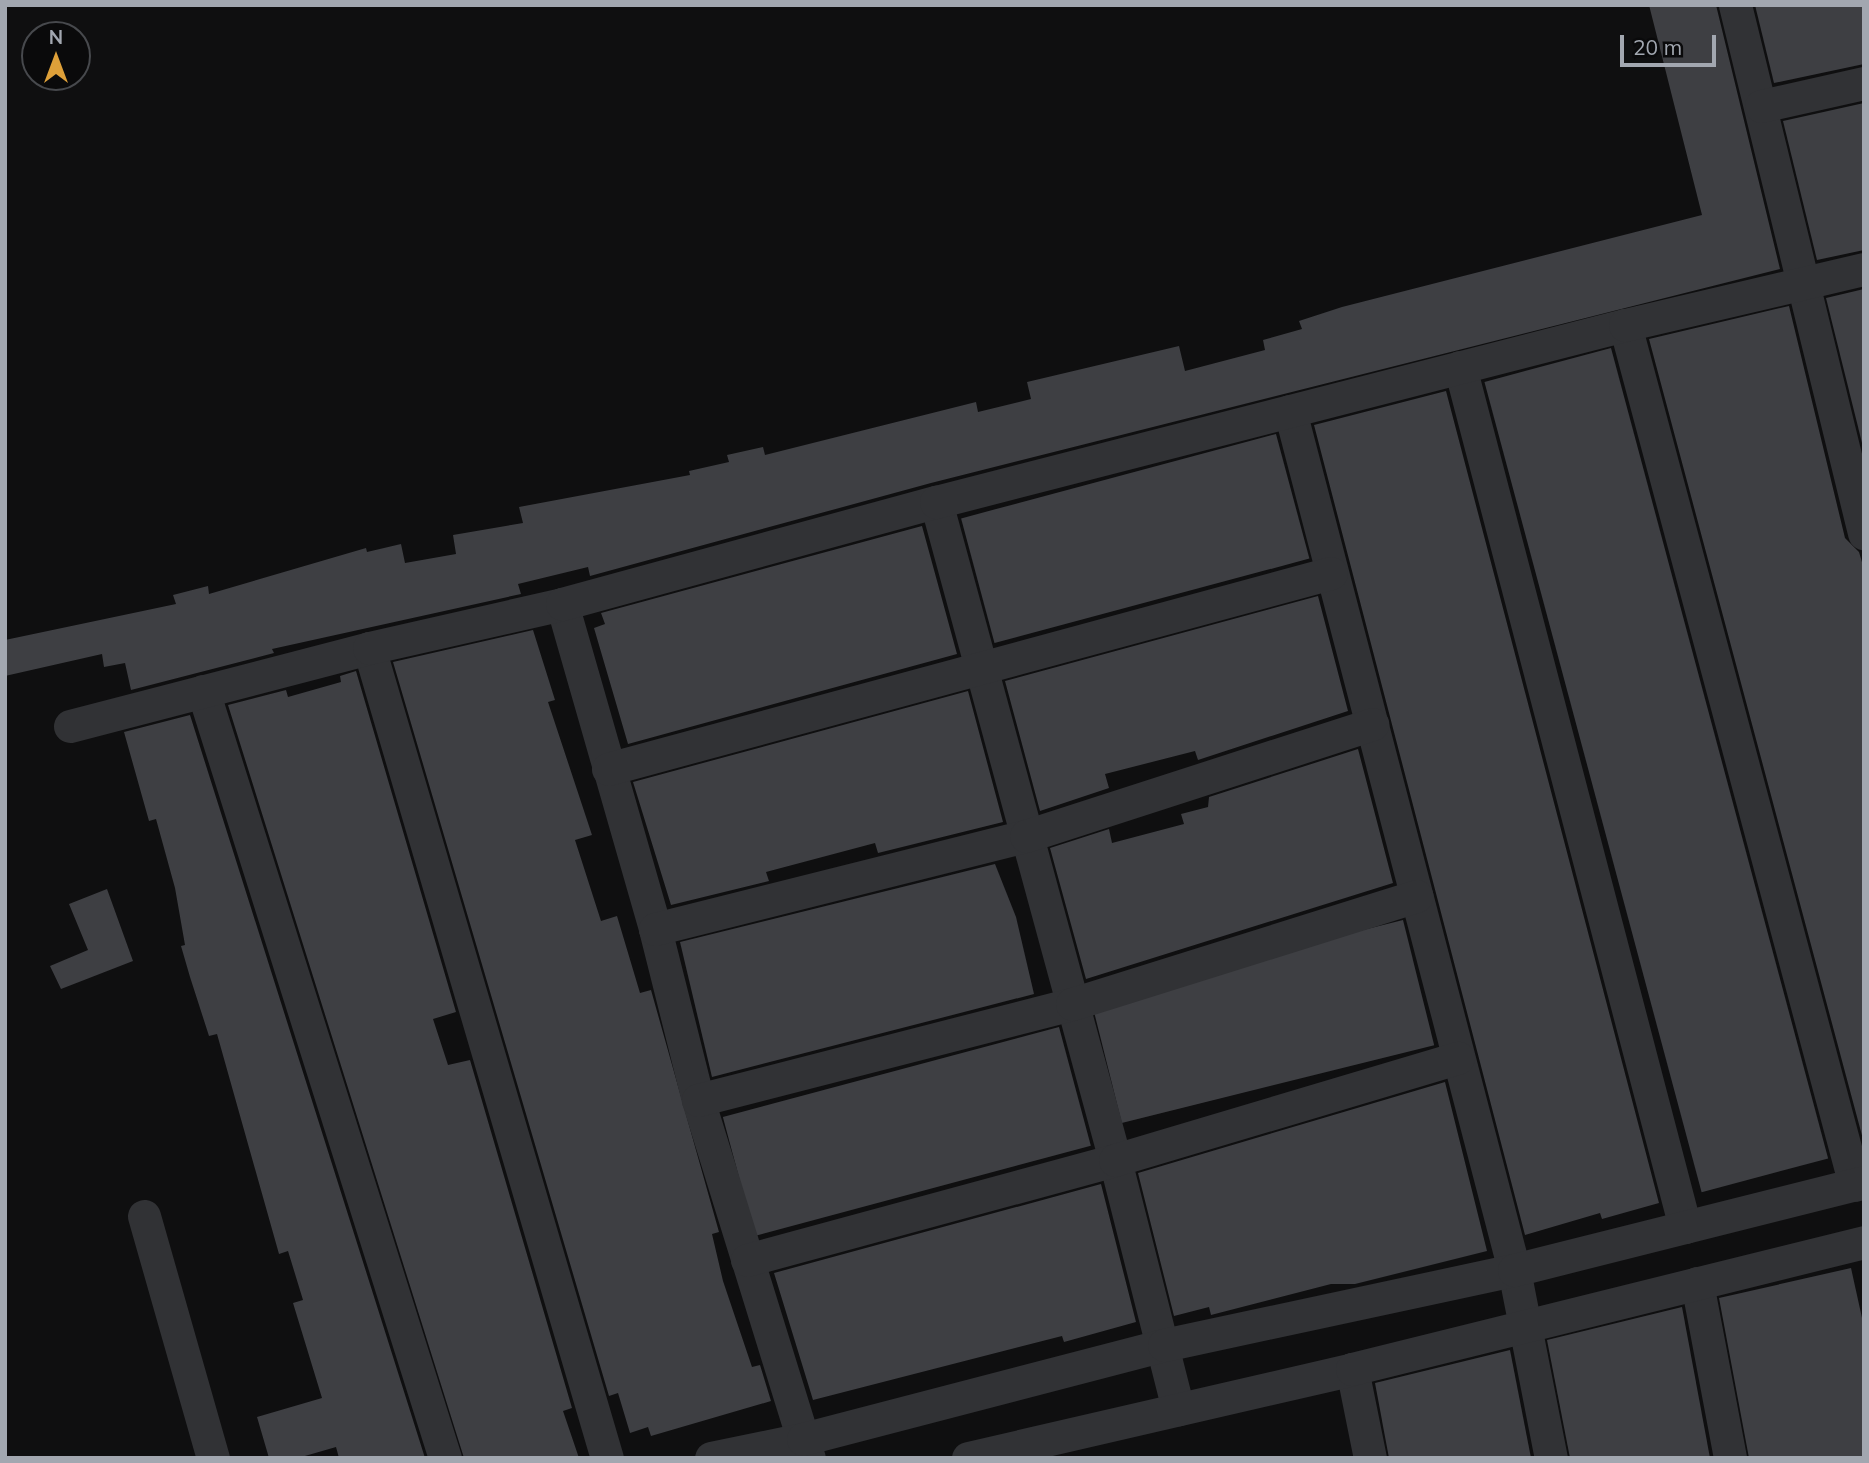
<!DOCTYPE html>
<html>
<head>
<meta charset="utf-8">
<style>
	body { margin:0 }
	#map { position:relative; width:1869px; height:1463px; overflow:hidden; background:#0f0f10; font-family:Mulish,sans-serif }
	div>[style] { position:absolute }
	.building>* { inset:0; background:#3e3f43; transform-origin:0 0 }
	.minor>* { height:33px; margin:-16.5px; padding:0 16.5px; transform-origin:16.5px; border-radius:16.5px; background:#313235 }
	span { translate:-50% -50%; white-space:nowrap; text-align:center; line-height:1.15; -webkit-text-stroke:6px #0a0a0b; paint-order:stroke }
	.frame { position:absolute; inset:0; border:7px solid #a2a7b0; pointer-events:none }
	.north { position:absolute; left:21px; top:21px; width:70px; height:70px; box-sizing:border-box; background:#0a0a0b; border:2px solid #47494d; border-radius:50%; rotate:0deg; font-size:19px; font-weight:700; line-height:28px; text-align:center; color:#a2a7b0 }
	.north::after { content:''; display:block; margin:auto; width:24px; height:32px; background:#dea039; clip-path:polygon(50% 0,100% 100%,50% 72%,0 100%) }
	.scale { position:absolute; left:1620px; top:35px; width:96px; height:32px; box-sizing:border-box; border:4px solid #a2a7b0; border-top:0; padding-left:9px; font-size:21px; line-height:24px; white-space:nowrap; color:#a2a7b0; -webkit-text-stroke:5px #0a0a0b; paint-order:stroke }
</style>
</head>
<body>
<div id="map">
	<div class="building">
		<i style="clip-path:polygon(1649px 5px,1716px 5px,1780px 269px,931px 483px,590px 576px,588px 567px,518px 584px,521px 594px,272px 649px,274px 653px,131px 690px,125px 663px,104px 667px,102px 654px,5px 676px,5px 640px,176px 604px,173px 595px,208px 586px,209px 594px,366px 548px,367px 552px,401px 544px,405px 563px,456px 554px,453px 535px,523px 523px,519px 507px,690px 475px,689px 471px,729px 462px,727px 455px,763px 447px,765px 455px,976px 402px,978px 412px,1031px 399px,1027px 382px,1179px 346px,1185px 371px,1265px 350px,1263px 340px,1302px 329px,1299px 321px,1342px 307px,1702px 215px)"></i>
		<i style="clip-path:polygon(1755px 5px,1864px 5px,1864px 64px,1774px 83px)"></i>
		<i style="clip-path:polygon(1864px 103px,1864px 250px,1817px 260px,1783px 121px)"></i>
		<i style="clip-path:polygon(1864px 289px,1864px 447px,1863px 447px,1826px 298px)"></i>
		<i style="clip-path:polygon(1789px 306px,1845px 538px,1859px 552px,1864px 569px,1864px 1143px,1649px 339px)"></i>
		<i style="left:1611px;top:348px;width:839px;height:131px;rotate:75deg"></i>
		<i style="clip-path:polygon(1446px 391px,1659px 1203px,1602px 1219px,1600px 1213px,1525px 1235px,1314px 425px)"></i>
		<i style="left:1276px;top:434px;width:129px;height:326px;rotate:75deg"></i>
		<i style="clip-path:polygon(922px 526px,957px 654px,628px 744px,594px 628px,605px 624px,601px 613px)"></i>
		<i style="clip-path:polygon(1318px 596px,1348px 711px,1198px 760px,1195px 751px,1105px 774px,1109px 788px,1040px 811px,1005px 681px)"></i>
		<i style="clip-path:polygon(533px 630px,555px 700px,548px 702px,592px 835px,575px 840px,601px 921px,617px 916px,640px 993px,651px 990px,719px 1232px,712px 1234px,723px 1281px,752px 1367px,760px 1365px,771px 1401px,651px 1436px,648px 1427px,630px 1433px,618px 1393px,609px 1396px,393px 662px)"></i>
		<i style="clip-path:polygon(356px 671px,456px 1012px,433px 1019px,448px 1065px,470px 1060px,572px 1408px,563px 1411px,579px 1458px,464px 1458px,228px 705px,286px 690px,288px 697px,341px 682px,340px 676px)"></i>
		<i style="clip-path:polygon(968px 691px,1003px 822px,878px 853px,875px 843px,766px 872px,769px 881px,671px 905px,633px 782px)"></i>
		<i style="clip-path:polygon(190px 715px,425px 1458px,339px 1458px,336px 1447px,298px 1458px,269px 1458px,257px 1417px,322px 1398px,293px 1303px,303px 1300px,288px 1251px,279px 1254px,217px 1034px,209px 1036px,190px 977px,181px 946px,185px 945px,175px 888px,156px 819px,149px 821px,124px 732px)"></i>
		<i style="clip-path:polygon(1358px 749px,1393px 883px,1086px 979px,1050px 848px,1109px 829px,1112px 843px,1184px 824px,1181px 814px,1208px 807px,1209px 797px)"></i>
		<i style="clip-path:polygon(995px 864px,1016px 917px,1034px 994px,712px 1077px,680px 942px)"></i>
		<i style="clip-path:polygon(107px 889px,133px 961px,61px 989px,50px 966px,88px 950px,69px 904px)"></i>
		<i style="left:1403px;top:920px;width:129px;height:322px;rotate:76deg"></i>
		<i style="left:1059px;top:1027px;width:123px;height:348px;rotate:75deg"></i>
		<i style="clip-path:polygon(1445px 1082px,1487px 1251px,1355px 1284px,1331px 1284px,1211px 1315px,1209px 1307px,1174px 1316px,1138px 1173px)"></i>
		<i style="clip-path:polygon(1101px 1184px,1136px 1322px,1064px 1342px,1062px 1336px,813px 1400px,774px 1273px)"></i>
		<i style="clip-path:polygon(1851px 1268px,1864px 1327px,1864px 1458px,1749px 1458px,1719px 1298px)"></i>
		<i style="clip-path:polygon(1682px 1307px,1710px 1458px,1570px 1458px,1547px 1340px)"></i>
		<i style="clip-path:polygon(1510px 1350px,1531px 1458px,1389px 1458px,1375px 1383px)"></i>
	</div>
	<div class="minor">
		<i style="left:1735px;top:5px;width:544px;rotate:76.27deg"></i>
		<i style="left:1761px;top:106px;width:106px;rotate:-12.6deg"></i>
		<i style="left:1625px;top:325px;width:890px;rotate:75.03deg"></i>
		<i style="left:1460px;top:367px;width:889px;rotate:75.34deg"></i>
		<i style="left:1290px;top:411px;width:888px;rotate:75.38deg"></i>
		<i style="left:1514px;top:1270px;width:192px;rotate:78.9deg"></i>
		<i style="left:936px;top:502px;width:682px;rotate:74.78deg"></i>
		<i style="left:1115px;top:1160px;width:257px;rotate:75.8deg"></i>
		<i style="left:562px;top:604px;width:338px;rotate:74deg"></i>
		<i style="left:655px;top:929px;width:176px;rotate:75.9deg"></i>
		<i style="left:698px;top:1100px;width:375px;rotate:72.8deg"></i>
		<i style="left:369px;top:648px;width:844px;rotate:73.63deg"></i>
		<i style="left:203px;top:691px;width:804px;rotate:72.49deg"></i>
		<i style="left:70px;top:726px;width:309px;rotate:-14.6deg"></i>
		<i style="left:369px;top:648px;width:198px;rotate:-12.8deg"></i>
		<i style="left:562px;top:604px;width:388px;rotate:-15.3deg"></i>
		<i style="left:936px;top:502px;width:711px;rotate:-14.41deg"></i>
		<i style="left:1625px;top:325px;width:245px;rotate:-13.2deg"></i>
		<i style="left:608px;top:769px;width:749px;rotate:-15.17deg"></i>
		<i style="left:655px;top:929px;width:382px;rotate:-14.1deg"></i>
		<i style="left:1026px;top:836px;width:364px;rotate:-17.9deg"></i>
		<i style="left:698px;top:1100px;width:386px;rotate:-14.4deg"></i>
		<i style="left:1072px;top:1004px;width:361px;rotate:-17.4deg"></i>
		<i style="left:144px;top:1216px;width:252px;rotate:74.1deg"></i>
		<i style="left:747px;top:1260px;width:381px;rotate:-15.2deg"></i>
		<i style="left:1115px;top:1160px;width:358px;rotate:-16.6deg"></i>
		<i style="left:1697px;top:1283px;width:178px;rotate:79.3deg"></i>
		<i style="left:1352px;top:1369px;width:91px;rotate:78.6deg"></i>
		<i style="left:711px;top:1458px;width:94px;rotate:-11.7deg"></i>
		<i style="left:803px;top:1439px;width:373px;rotate:-14.6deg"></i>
		<i style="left:1164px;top:1345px;width:358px;rotate:-12.1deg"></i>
		<i style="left:1514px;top:1270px;width:361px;rotate:-14.1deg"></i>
		<i style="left:968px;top:1458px;width:394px;rotate:-13deg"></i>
		<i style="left:1352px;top:1369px;width:528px;rotate:-13.93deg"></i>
	</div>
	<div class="frame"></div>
	<div class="north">N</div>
	<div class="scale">20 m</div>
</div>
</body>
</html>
